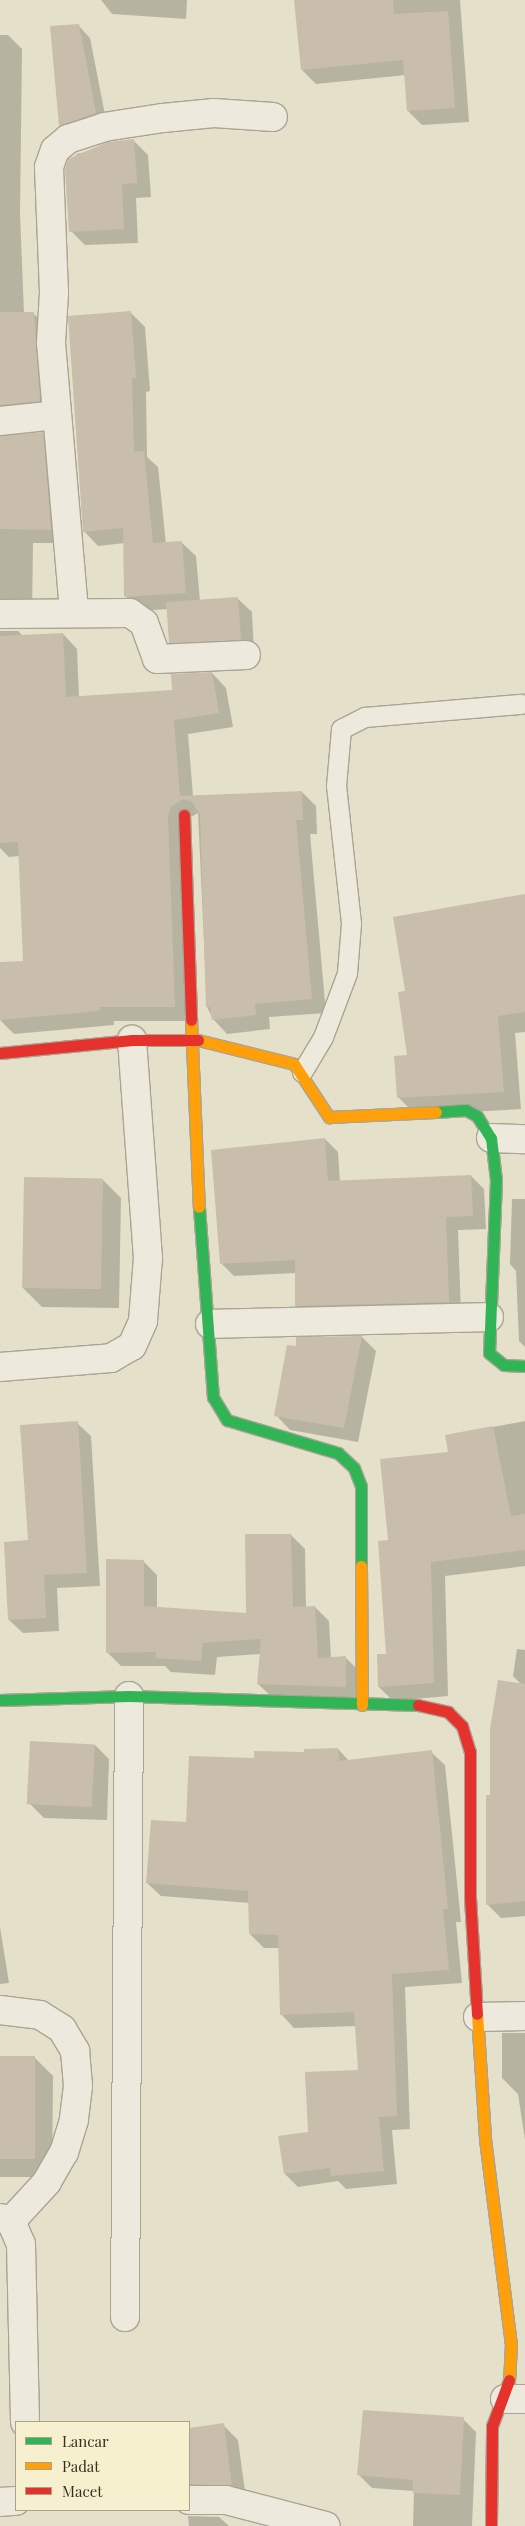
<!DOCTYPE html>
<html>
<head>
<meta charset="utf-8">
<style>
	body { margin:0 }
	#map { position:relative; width:525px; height:2526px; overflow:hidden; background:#e5e0ca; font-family:"Playfair Display",serif }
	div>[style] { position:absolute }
	.shadow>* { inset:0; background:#0003 }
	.building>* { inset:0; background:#c9beab; transform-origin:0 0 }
	.roads { filter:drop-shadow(1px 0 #aaa494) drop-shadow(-1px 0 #aaa494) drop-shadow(0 1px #aaa494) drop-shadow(0 -1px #aaa494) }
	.lane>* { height:19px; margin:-9.5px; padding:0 9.5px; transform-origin:9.5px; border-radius:9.5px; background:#ede9dd }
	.street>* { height:28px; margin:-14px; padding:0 14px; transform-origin:14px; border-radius:14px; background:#ede9dd }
	.fast>* { height:11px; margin:-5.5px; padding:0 5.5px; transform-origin:5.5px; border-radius:5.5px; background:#30b455 }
	.slow>* { height:11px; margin:-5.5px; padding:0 5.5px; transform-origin:5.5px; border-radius:5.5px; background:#ff9f0a }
	.jam>* { height:11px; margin:-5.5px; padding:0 5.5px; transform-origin:5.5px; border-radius:5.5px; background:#e5322d }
	span { translate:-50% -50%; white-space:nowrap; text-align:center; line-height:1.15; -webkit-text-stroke:4px #f7f0cf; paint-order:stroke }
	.legend { position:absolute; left:15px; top:2421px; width:175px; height:90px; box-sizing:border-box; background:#f7f0cf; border:1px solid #aba287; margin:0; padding:6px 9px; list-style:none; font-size:15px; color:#392d1c }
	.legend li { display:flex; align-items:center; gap:10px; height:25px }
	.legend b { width:25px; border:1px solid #aba287 }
</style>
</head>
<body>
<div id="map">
	<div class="shadow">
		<i style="clip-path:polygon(101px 0,187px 0,186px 19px,112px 14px)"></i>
		<i style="clip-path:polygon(295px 0,460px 0,469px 122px,422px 125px,408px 111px,406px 75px,316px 84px,302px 70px)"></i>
		<i style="clip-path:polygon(78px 25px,90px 38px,107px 125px,73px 138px,61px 126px,51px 27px)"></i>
		<i style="clip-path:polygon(0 35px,8px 35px,22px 49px,20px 214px,24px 313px,33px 313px,48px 328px,54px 415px,0 428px)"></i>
		<i style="clip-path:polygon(134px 141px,148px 155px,151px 197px,136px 198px,138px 243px,85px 245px,71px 231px,66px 170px,77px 154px)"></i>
		<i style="clip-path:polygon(130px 312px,145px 327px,150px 391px,146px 392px,147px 457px,158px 467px,166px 544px,181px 542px,196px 556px,200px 601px,237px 598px,252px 612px,254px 653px,185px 657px,170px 642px,168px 609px,140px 611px,126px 597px,125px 543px,98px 546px,84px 531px)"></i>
		<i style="clip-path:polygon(42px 433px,57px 448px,65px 543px,33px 543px,32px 612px,0 621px,0 436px)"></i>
		<i style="clip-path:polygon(0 623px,0 631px,18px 631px,23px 636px,63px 634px,77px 649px,79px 697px,173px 691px,212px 673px,226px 688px,233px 727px,188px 734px,193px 796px,302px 792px,316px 806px,317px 834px,310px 834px,326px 1013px,269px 1017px,270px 1029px,227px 1034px,213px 1019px,207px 1007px,198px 813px,184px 821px,188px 1021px,114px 1021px,114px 1025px,14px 1034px,0 1020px,0 963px,25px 962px,20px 856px,9px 857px,0 848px)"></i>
		<i style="clip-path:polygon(525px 895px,525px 1032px,515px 1033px,521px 1109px,416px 1115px,398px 1097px,409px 1057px,406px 992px)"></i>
		<i style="clip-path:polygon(325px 1139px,338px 1152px,340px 1182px,471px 1176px,484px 1189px,486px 1229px,458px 1230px,461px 1315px,310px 1319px,296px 1306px,296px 1273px,234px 1276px,221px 1263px)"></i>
		<i style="clip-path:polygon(102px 1179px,121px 1198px,119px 1308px,42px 1307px,23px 1288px)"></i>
		<i style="clip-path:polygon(512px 1199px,525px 1199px,525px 1347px,519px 1341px,516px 1271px,510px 1264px)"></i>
		<i style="clip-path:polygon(362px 1337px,376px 1351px,358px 1442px,290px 1430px,276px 1415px,297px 1348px)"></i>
		<i style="clip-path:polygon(525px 1421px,525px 1566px,445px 1576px,448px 1696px,393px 1701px,379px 1687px,387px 1655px,389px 1541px,449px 1453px,446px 1436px)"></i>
		<i style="clip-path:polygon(77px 1423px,91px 1436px,100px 1586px,57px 1588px,59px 1631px,23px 1633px,9px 1620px,30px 1541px)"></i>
		<i style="clip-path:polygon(291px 1535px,305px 1549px,306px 1608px,315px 1607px,329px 1621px,331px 1659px,346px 1658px,360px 1672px,360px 1701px,273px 1698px,258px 1684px,261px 1654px,217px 1657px,215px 1675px,171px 1672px,165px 1666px,121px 1666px,107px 1652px,143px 1561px,157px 1575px,157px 1608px,248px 1614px)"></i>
		<i style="clip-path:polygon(517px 1649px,525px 1650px,525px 1916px,501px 1918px,487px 1904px,491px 1796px,522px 1685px,513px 1676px)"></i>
		<i style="clip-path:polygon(95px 1745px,109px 1759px,107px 1820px,44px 1818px,29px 1803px)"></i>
		<i style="clip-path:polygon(338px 1749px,349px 1761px,431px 1752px,445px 1765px,461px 1922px,456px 1922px,462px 1983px,405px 1987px,410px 2129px,392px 2130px,397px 2184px,346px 2189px,338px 2181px,298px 2187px,285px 2174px,309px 2133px,359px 2071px,356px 2026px,294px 2028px,281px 2014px,279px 1948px,264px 1948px,250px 1934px,250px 1903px,161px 1896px,147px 1883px,187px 1824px,255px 1759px)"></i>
		<i style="clip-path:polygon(0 1927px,9px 1983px,0 1984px)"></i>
		<i style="clip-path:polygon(502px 2033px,525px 2033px,525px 2140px,518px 2094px,502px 2078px)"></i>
		<i style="clip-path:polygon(0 2057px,34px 2057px,53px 2076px,52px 2177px,0 2177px)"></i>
		<i style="clip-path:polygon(463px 2419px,476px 2432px,472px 2526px,413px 2526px,414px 2491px,372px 2488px,359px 2475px)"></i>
		<i style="clip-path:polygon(224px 2426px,238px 2440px,246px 2499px,189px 2490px,189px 2430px)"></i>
		<i style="clip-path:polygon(188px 2516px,219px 2517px,229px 2526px,189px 2526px)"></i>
	</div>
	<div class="building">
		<i style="clip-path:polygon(294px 0,393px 0,394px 14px,448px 11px,455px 108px,407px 111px,403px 60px,301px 70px)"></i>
		<i style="clip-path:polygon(79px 24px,96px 113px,59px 126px,50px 26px)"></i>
		<i style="clip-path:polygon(134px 139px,137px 183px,122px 184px,124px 229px,69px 232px,65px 169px,68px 159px,108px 142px)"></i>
		<i style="clip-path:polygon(131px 311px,136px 378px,132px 378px,134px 452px,144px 451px,153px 543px,182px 541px,186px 593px,124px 597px,123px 528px,83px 532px,68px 316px)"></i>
		<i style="clip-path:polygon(0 312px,34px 312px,40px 401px,0 405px)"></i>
		<i style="clip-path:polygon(43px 432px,51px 530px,0 529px,0 436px)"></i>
		<i style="left:238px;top:597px;width:43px;height:72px;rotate:86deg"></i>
		<i style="clip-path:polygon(63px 633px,66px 697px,172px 690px,171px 674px,212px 672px,219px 713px,174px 720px,180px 796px,302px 791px,303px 820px,296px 820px,312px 999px,255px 1004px,256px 1015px,212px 1020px,210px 1007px,206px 1007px,200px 814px,192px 802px,183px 799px,171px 807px,168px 816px,175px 1007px,100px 1007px,100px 1011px,0 1020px,0 962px,23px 961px,18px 842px,0 843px,0 636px)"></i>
		<i style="clip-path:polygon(525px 894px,525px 1012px,498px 1016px,504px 1092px,397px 1098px,394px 1056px,407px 1055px,398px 992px,405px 991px,393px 917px)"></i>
		<i style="clip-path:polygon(325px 1138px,328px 1181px,471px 1175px,473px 1216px,446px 1217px,449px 1302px,295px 1306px,295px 1260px,220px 1264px,211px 1150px)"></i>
		<i style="left:24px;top:1177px;width:79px;height:111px;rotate:1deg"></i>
		<i style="clip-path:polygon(362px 1336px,344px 1428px,274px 1416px,287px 1345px,296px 1346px,296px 1337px)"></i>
		<i style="clip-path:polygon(78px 1421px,87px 1573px,44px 1575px,46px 1618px,8px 1620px,4px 1542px,28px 1540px,20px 1425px)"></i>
		<i style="clip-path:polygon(493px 1426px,511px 1516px,525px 1514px,525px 1550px,431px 1562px,434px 1683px,378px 1687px,377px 1654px,386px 1654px,378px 1541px,388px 1540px,380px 1459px,448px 1452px,445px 1435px)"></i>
		<i style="clip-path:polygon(245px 1534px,291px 1534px,293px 1607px,315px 1606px,318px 1658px,346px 1656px,346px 1687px,257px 1684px,261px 1639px,203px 1643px,201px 1661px,155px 1658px,156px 1652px,106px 1653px,106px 1559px,144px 1560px,144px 1606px,246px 1613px)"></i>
		<i style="clip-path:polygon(498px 1680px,525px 1684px,525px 1901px,486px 1905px,486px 1795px,490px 1795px,490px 1729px)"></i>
		<i style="left:30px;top:1741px;width:65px;height:63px;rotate:3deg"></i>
		<i style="clip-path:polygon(338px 1748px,339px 1761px,432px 1750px,448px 1909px,443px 1909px,449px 1970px,392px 1974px,397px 2116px,379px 2117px,384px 2171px,331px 2176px,330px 2168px,284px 2174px,278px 2136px,308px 2132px,305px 2072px,358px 2070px,354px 2012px,280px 2015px,278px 1935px,249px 1934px,248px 1891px,146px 1883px,151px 1820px,186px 1822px,189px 1756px,254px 1758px,254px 1751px,304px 1752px,304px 1749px)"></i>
		<i style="left:0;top:2056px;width:35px;height:103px"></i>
		<i style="clip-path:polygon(363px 2410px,464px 2417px,460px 2495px,413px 2493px,413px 2480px,357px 2475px)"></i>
		<i style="clip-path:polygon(224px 2423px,232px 2486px,189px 2484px,189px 2428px)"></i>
	</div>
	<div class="roads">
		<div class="lane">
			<i style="left:302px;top:1072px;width:41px;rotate:-59deg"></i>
			<i style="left:323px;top:1037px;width:68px;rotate:-69.4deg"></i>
			<i style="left:347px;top:973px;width:50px;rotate:-85.4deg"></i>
			<i style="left:351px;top:923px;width:138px;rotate:-96.2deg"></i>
			<i style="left:336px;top:786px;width:57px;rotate:-85deg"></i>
			<i style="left:341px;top:729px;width:27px;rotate:-27deg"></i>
			<i style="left:365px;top:717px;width:157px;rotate:-4.8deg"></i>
		</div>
		<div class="street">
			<i style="left:0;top:421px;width:56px;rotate:-6.1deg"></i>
			<i style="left:74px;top:611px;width:269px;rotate:-94.9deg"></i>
			<i style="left:51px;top:343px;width:51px;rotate:-86.6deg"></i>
			<i style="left:54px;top:292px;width:125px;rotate:-92.3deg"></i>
			<i style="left:49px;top:167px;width:18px;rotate:-71deg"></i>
			<i style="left:55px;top:150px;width:17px;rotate:-40deg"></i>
			<i style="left:68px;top:139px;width:38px;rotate:-18deg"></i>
			<i style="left:104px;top:127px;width:60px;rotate:-8.7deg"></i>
			<i style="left:163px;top:118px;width:51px;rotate:-5.6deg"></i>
			<i style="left:214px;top:113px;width:59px;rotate:3.9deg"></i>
			<i style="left:0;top:614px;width:130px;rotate:-0.4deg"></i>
			<i style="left:130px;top:613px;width:17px;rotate:36deg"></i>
			<i style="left:144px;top:623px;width:38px;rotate:70deg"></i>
			<i style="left:157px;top:659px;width:89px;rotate:-2.6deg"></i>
			<i style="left:491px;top:1138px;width:34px;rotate:2deg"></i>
			<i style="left:210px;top:1324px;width:279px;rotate:-1.4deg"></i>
			<i style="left:0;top:1367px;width:111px;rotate:-4.6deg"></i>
			<i style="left:111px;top:1358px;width:24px;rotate:-30deg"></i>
			<i style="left:132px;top:1346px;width:27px;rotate:-66deg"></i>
			<i style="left:143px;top:1321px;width:63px;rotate:-85.5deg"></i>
			<i style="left:148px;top:1258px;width:219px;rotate:-94.2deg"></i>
			<i style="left:0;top:2010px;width:40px;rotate:7.1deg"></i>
			<i style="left:40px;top:2015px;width:26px;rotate:32deg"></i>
			<i style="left:62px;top:2029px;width:26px;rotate:59deg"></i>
			<i style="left:75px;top:2051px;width:35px;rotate:85deg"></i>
			<i style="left:78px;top:2086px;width:34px;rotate:97deg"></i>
			<i style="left:74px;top:2120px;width:34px;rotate:107deg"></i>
			<i style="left:64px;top:2152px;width:34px;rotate:120deg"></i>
			<i style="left:47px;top:2182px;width:53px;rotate:132.7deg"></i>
			<i style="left:478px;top:2017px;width:47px;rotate:-1.2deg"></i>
			<i style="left:0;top:2218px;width:11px;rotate:15deg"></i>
			<i style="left:11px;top:2221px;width:25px;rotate:67deg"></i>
			<i style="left:21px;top:2244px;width:178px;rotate:88.7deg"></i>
			<i style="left:125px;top:2317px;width:621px;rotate:-89.63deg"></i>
			<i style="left:505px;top:2399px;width:20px"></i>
			<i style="left:189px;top:2500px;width:37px"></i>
			<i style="left:226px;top:2500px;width:103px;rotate:14.6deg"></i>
			<i style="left:0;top:2502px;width:16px;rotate:-4deg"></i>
		</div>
		<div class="fast">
			<i style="left:436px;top:1112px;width:30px;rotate:-4deg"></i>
			<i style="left:466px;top:1110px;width:13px;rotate:29deg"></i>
			<i style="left:477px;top:1116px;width:26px;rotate:58deg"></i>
			<i style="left:491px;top:1138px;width:42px;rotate:83.2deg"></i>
			<i style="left:496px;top:1180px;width:173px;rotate:92.3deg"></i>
			<i style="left:489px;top:1353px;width:19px;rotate:39deg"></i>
			<i style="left:504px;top:1365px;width:21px;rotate:3deg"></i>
			<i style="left:199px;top:1207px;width:191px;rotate:85.8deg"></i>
			<i style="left:213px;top:1397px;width:27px;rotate:59deg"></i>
			<i style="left:227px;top:1420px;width:116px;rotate:16.6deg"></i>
			<i style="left:338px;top:1453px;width:22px;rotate:43deg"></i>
			<i style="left:354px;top:1468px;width:19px;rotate:69deg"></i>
			<i style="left:361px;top:1486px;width:80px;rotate:90deg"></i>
			<i style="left:0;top:1700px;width:129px;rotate:-1.8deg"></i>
			<i style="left:129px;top:1696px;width:289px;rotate:1.8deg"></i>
		</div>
		<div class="slow">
			<i style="left:191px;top:1020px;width:187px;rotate:87.6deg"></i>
			<i style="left:198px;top:1040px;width:99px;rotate:14deg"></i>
			<i style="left:294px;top:1064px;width:64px;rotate:56.6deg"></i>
			<i style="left:329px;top:1117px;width:107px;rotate:-2.7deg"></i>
			<i style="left:361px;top:1566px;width:139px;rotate:89.6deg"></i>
			<i style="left:477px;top:2014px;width:125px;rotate:86.3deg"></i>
			<i style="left:485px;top:2139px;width:207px;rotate:82.8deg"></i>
			<i style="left:511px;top:2344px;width:36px;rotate:93deg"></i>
		</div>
		<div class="jam">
			<i style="left:184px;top:815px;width:205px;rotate:88deg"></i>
			<i style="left:0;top:1053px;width:133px;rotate:-5.6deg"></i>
			<i style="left:132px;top:1040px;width:66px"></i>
			<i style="left:418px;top:1705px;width:31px;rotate:13deg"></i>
			<i style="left:448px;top:1712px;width:20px;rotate:45deg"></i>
			<i style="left:462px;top:1726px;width:27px;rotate:73deg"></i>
			<i style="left:470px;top:1752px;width:145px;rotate:90deg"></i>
			<i style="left:470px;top:1897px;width:117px;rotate:86.6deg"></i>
			<i style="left:491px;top:2526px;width:100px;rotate:-89.4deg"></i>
			<i style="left:492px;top:2426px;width:49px;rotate:-69.7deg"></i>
		</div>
	</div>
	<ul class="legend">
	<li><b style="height:6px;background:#30b455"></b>Lancar</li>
	<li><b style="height:6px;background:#ff9f0a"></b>Padat</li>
	<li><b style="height:6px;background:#e5322d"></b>Macet</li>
	</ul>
</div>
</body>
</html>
